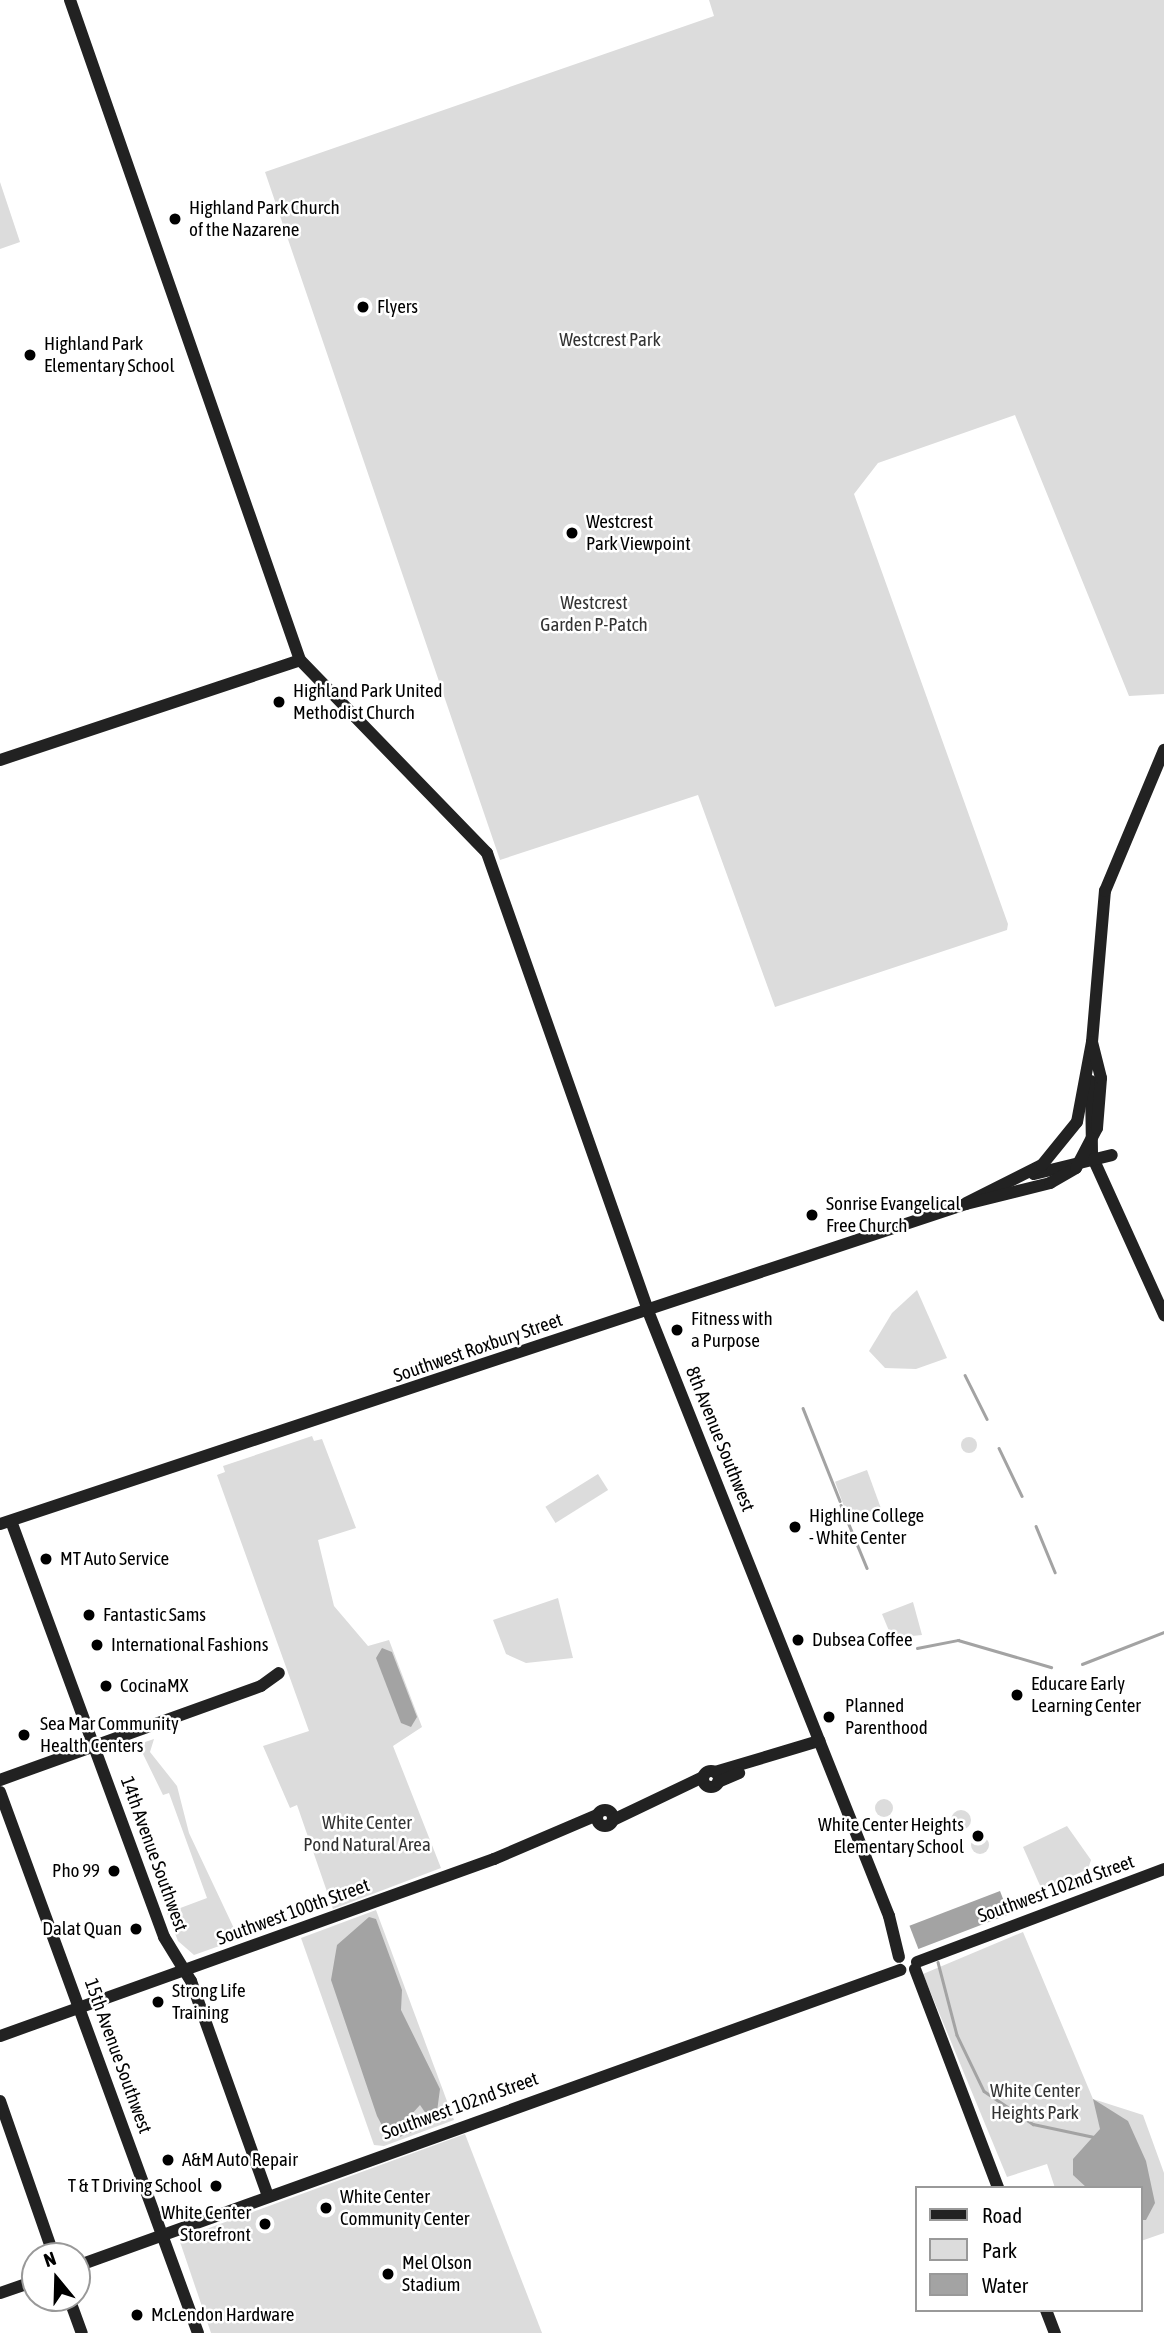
<!DOCTYPE html>
<html>
<head>
<meta charset="utf-8">
<style>
	body { margin:0 }
	#map { position:relative; width:1164px; height:2333px; overflow:hidden; background:#fff; font-family:"Asap Condensed",sans-serif }
	div>[style] { position:absolute }
	.green>* { inset:0; background:#dcdcdc; transform-origin:0 0 }
	.round { border-radius:50% }
	.water>* { inset:0; background:#a3a3a3; transform-origin:0 0 }
	.stream>* { height:2.5px; margin:-1.25px; padding:0 1.25px; transform-origin:1.25px; border-radius:1.25px; background:#a3a3a3 }
	.secondary>* { height:12px; margin:-6px; padding:0 6px; transform-origin:6px; border-radius:6px; background:#222 }
	.secondary>.ring { margin:-6px; padding:0; box-sizing:content-box; background:none; border:12px solid #222; border-radius:50% }
	.dots>* { width:19px; height:19px; translate:-50% -50%; box-sizing:border-box; border:4px solid #fff; border-radius:50% }
	span { translate:-50% -50%; white-space:nowrap; text-align:center; line-height:1.15; -webkit-text-stroke:5px #fff; paint-order:stroke }
	.poi-label { font-size:19px; color:#000 }
	.left { translate:0 -50%; text-align:left }
	.right { translate:-100% -50%; text-align:right }
	.park-label { font-size:19px; color:#333 }
	.street-label { font-size:19px; color:#000 }
	.legend { position:absolute; left:915px; top:2186px; width:228px; height:126px; box-sizing:border-box; background:#fff; border:2px solid #999; margin:0; padding:9px 12px; list-style:none; font-size:21px; color:#000 }
	.legend li { display:flex; align-items:center; gap:14px; height:35px }
	.legend b { width:35px; border:2px solid #999 }
	.north { position:absolute; left:21px; top:2242px; width:70px; height:70px; box-sizing:border-box; background:#fff; border:2px solid #999; border-radius:50%; rotate:341deg; font-size:19px; font-weight:700; line-height:28px; text-align:center; color:#000 }
	.north::after { content:''; display:block; margin:auto; width:24px; height:32px; background:#000; clip-path:polygon(50% 0,100% 100%,50% 72%,0 100%) }
</style>
</head>
<body>
<div id="map">
	<div class="green">
		<i style="clip-path:polygon(709px 0,1164px 0,1164px 694px,1129px 696px,1015px 415px,878px 463px,854px 494px,1008px 924px,1007px 930px,775px 1007px,698px 795px,500px 860px,265px 172px,714px 16px)"></i>
		<i style="clip-path:polygon(0 182px,20px 242px,0 249px)"></i>
		<i style="clip-path:polygon(917px 1290px,947px 1358px,916px 1369px,885px 1368px,869px 1351px,892px 1313px)"></i>
		<i style="clip-path:polygon(312px 1436px,314px 1441px,322px 1439px,356px 1528px,318px 1540px,334px 1606px,368px 1646px,389px 1640px,422px 1727px,393px 1746px,441px 1868px,333px 1909px,297px 1805px,290px 1808px,263px 1746px,309px 1731px,217px 1475px,225px 1472px,223px 1466px)"></i>
		<i class="round" style="left:961px;top:1437px;width:16px;height:16px"></i>
		<i style="left:867px;top:1470px;width:41px;height:34px;rotate:70deg"></i>
		<i style="left:598px;top:1474px;width:19px;height:62px;rotate:58deg"></i>
		<i style="clip-path:polygon(558px 1598px,573px 1658px,526px 1663px,506px 1654px,493px 1620px)"></i>
		<i style="clip-path:polygon(913px 1602px,922px 1635px,892px 1638px,882px 1614px)"></i>
		<i style="clip-path:polygon(154px 1739px,150px 1752px,177px 1786px,189px 1833px,239px 1939px,194px 1955px,178px 1941px,167px 1913px,207px 1898px,169px 1793px,163px 1795px,143px 1754px,145px 1742px)"></i>
		<i class="round" style="left:875px;top:1799px;width:18px;height:18px"></i>
		<i class="round" style="left:951px;top:1810px;width:20px;height:20px"></i>
		<i style="clip-path:polygon(1067px 1826px,1091px 1860px,1088px 1869px,1042px 1890px,1023px 1847px)"></i>
		<i class="round" style="left:971px;top:1836px;width:18px;height:18px"></i>
		<i style="clip-path:polygon(376px 1910px,454px 2120px,384px 2146px,374px 2145px,301px 1938px)"></i>
		<i style="clip-path:polygon(1023px 1932px,1093px 2099px,1143px 2115px,1164px 2173px,1164px 2233px,1141px 2241px,1141px 2188px,1055px 2188px,1047px 2164px,1007px 2177px,923px 1974px)"></i>
		<i style="clip-path:polygon(465px 2134px,542px 2333px,211px 2333px,179px 2239px)"></i>
	</div>
	<div class="water">
		<i style="clip-path:polygon(382px 1648px,392px 1652px,417px 1717px,411px 1727px,401px 1723px,376px 1658px)"></i>
		<i style="left:1000px;top:1891px;width:25px;height:97px;rotate:69deg"></i>
		<i style="clip-path:polygon(369px 1917px,376px 1919px,402px 1990px,401px 2010px,440px 2089px,436px 2119px,431px 2121px,420px 2105px,409px 2117px,415px 2131px,397px 2138px,386px 2133px,377px 2116px,331px 1980px,337px 1945px)"></i>
		<i style="clip-path:polygon(1093px 2099px,1128px 2121px,1146px 2161px,1155px 2203px,1146px 2220px,1141px 2220px,1141px 2188px,1087px 2188px,1073px 2175px,1073px 2159px,1100px 2129px)"></i>
	</div>
	<div class="stream">
		<i style="left:965px;top:1375px;width:49px;rotate:63.4deg"></i>
		<i style="left:803px;top:1408px;width:100px;rotate:68.3deg"></i>
		<i style="left:999px;top:1448px;width:53px;rotate:64.4deg"></i>
		<i style="left:841px;top:1505px;width:68px;rotate:67.6deg"></i>
		<i style="left:1036px;top:1526px;width:50px;rotate:67.6deg"></i>
		<i style="left:917px;top:1648px;width:42px;rotate:-11deg"></i>
		<i style="left:958px;top:1640px;width:97px;rotate:16.2deg"></i>
		<i style="left:1082px;top:1664px;width:88px;rotate:-21.3deg"></i>
		<i style="left:938px;top:1962px;width:75px;rotate:75.4deg"></i>
		<i style="left:957px;top:2035px;width:62px;rotate:64.3deg"></i>
		<i style="left:984px;top:2091px;width:59px;rotate:34deg"></i>
		<i style="left:1033px;top:2124px;width:62px;rotate:12deg"></i>
	</div>
	<div class="secondary">
		<i style="left:70px;top:0;width:699px;rotate:70.79deg"></i>
		<i style="left:300px;top:660px;width:269px;rotate:45.9deg"></i>
		<i style="left:487px;top:853px;width:485px;rotate:70.6deg"></i>
		<i style="left:648px;top:1311px;width:651px;rotate:68.28deg"></i>
		<i style="left:889px;top:1916px;width:42px;rotate:76.3deg"></i>
		<i style="left:0;top:760px;width:316px;rotate:-18.4deg"></i>
		<i style="left:1091px;top:1081px;width:75px;rotate:89.2deg"></i>
		<i style="left:1092px;top:1156px;width:175px;rotate:65.6deg"></i>
		<i style="left:1034px;top:1174px;width:80px;rotate:-13.7deg"></i>
		<i style="left:966px;top:1203px;width:85px;rotate:-26.6deg"></i>
		<i style="left:1042px;top:1165px;width:55px;rotate:-50.9deg"></i>
		<i style="left:1077px;top:1122px;width:81px;rotate:-79.4deg"></i>
		<i style="left:1092px;top:1042px;width:152px;rotate:-85.1deg"></i>
		<i style="left:1105px;top:891px;width:153px;rotate:-67.3deg"></i>
		<i style="left:11px;top:1521px;width:443px;rotate:69.8deg"></i>
		<i style="left:164px;top:1937px;width:52px;rotate:58.5deg"></i>
		<i style="left:191px;top:1981px;width:228px;rotate:70.3deg"></i>
		<i style="left:0;top:1524px;width:1018px;rotate:-18.33deg"></i>
		<i style="left:966px;top:1204px;width:87px;rotate:-14deg"></i>
		<i style="left:1050px;top:1183px;width:30px;rotate:-30deg"></i>
		<i style="left:1076px;top:1168px;width:45px;rotate:-62.3deg"></i>
		<i style="left:1097px;top:1128px;width:50px;rotate:-85.4deg"></i>
		<i style="left:1101px;top:1078px;width:37px;rotate:-104deg"></i>
		<i class="ring" style="left:703px;top:1771px;width:4px;height:4px"></i>
		<i style="left:715px;top:1772px;width:109px;rotate:-16.6deg"></i>
		<i style="left:0;top:1780px;width:277px;rotate:-19.8deg"></i>
		<i style="left:261px;top:1686px;width:22px;rotate:-36deg"></i>
		<i style="left:718px;top:1782px;width:23px;rotate:-23deg"></i>
		<i style="left:0;top:1792px;width:576px;rotate:69.9deg"></i>
		<i class="ring" style="left:597px;top:1810px;width:4px;height:4px"></i>
		<i style="left:613px;top:1820px;width:100px;rotate:-25.5deg"></i>
		<i style="left:917px;top:1962px;width:264px;rotate:-20.6deg"></i>
		<i style="left:915px;top:1969px;width:234px;rotate:69.2deg"></i>
		<i style="left:0;top:2036px;width:525px;rotate:-19.71deg"></i>
		<i style="left:494px;top:1859px;width:112px;rotate:-23.1deg"></i>
		<i style="left:0;top:2101px;width:164px;rotate:70.8deg"></i>
		<i style="left:77px;top:2266px;width:875px;rotate:-19.78deg"></i>
		<i style="left:0;top:2293px;width:37px;rotate:-19deg"></i>
		<i style="left:69px;top:2298px;width:37px;rotate:70deg"></i>
		<i style="left:1046px;top:2310px;width:25px;rotate:69deg"></i>
	</div>
	<div class="dots">
		<i style="left:175px;top:219px;background:#000"></i>
		<i style="left:363px;top:307px;background:#000"></i>
		<i style="left:30px;top:355px;background:#000"></i>
		<i style="left:572px;top:533px;background:#000"></i>
		<i style="left:279px;top:702px;background:#000"></i>
		<i style="left:812px;top:1215px;background:#000"></i>
		<i style="left:677px;top:1330px;background:#000"></i>
		<i style="left:795px;top:1527px;background:#000"></i>
		<i style="left:46px;top:1559px;background:#000"></i>
		<i style="left:89px;top:1615px;background:#000"></i>
		<i style="left:798px;top:1640px;background:#000"></i>
		<i style="left:97px;top:1645px;background:#000"></i>
		<i style="left:106px;top:1686px;background:#000"></i>
		<i style="left:1017px;top:1695px;background:#000"></i>
		<i style="left:829px;top:1717px;background:#000"></i>
		<i style="left:24px;top:1735px;background:#000"></i>
		<i style="left:978px;top:1836px;background:#000"></i>
		<i style="left:114px;top:1871px;background:#000"></i>
		<i style="left:136px;top:1929px;background:#000"></i>
		<i style="left:158px;top:2002px;background:#000"></i>
		<i style="left:168px;top:2160px;background:#000"></i>
		<i style="left:216px;top:2186px;background:#000"></i>
		<i style="left:326px;top:2208px;background:#000"></i>
		<i style="left:265px;top:2224px;background:#000"></i>
		<i style="left:388px;top:2274px;background:#000"></i>
		<i style="left:137px;top:2315px;background:#000"></i>
	</div>
	<div class="poi-label">
		<span class="left" style="left:189px;top:219px">Highland Park Church<br>of the Nazarene</span>
		<span class="left" style="left:377px;top:307px">Flyers</span>
		<span class="left" style="left:44px;top:355px">Highland Park<br>Elementary School</span>
		<span class="left" style="left:586px;top:533px">Westcrest<br>Park Viewpoint</span>
		<span class="left" style="left:293px;top:702px">Highland Park United<br>Methodist Church</span>
		<span class="left" style="left:826px;top:1215px">Sonrise Evangelical<br>Free Church</span>
		<span class="left" style="left:691px;top:1330px">Fitness with<br>a Purpose</span>
		<span class="left" style="left:809px;top:1527px">Highline College<br>- White Center</span>
		<span class="left" style="left:60px;top:1559px">MT Auto Service</span>
		<span class="left" style="left:103px;top:1615px">Fantastic Sams</span>
		<span class="left" style="left:812px;top:1640px">Dubsea Coffee</span>
		<span class="left" style="left:111px;top:1645px">International Fashions</span>
		<span class="left" style="left:1031px;top:1695px">Educare Early<br>Learning Center</span>
		<span class="left" style="left:120px;top:1686px">CocinaMX</span>
		<span class="left" style="left:845px;top:1717px">Planned<br>Parenthood</span>
		<span class="left" style="left:40px;top:1735px">Sea Mar Community<br>Health Centers</span>
		<span class="right" style="left:964px;top:1836px">White Center Heights<br>Elementary School</span>
		<span class="right" style="left:100px;top:1871px">Pho 99</span>
		<span class="right" style="left:122px;top:1929px">Dalat Quan</span>
		<span class="left" style="left:172px;top:2002px">Strong Life<br>Training</span>
		<span class="left" style="left:182px;top:2160px">A&amp;M Auto Repair</span>
		<span class="right" style="left:202px;top:2186px">T &amp; T Driving School</span>
		<span class="left" style="left:340px;top:2208px">White Center<br>Community Center</span>
		<span class="right" style="left:251px;top:2224px">White Center<br>Storefront</span>
		<span class="left" style="left:402px;top:2274px">Mel Olson<br>Stadium</span>
		<span class="left" style="left:151px;top:2315px">McLendon Hardware</span>
	</div>
	<div class="park-label">
		<span style="left:610px;top:340px">Westcrest Park</span>
		<span style="left:594px;top:614px">Westcrest<br>Garden P-Patch</span>
		<span style="left:367px;top:1834px">White Center<br>Pond Natural Area</span>
		<span style="left:1035px;top:2102px">White Center<br>Heights Park</span>
	</div>
	<div class="street-label">
		<span style="left:478px;top:1348px;rotate:-19deg">Southwest Roxbury Street</span>
		<span style="left:720px;top:1439px;rotate:68deg">8th Avenue Southwest</span>
		<span style="left:154px;top:1854px;rotate:70deg">14th Avenue Southwest</span>
		<span style="left:1056px;top:1889px;rotate:-20deg">Southwest 102nd Street</span>
		<span style="left:293px;top:1912px;rotate:-20deg">Southwest 100th Street</span>
		<span style="left:118px;top:2056px;rotate:70deg">15th Avenue Southwest</span>
		<span style="left:460px;top:2106px;rotate:-20deg">Southwest 102nd Street</span>
	</div>
	<ul class="legend">
	<li><b style="height:9px;background:#222"></b>Road</li>
	<li><b style="height:19px;background:#dcdcdc"></b>Park</li>
	<li><b style="height:19px;background:#a3a3a3"></b>Water</li>
	</ul>
	<div class="north">N</div>
</div>
</body>
</html>
